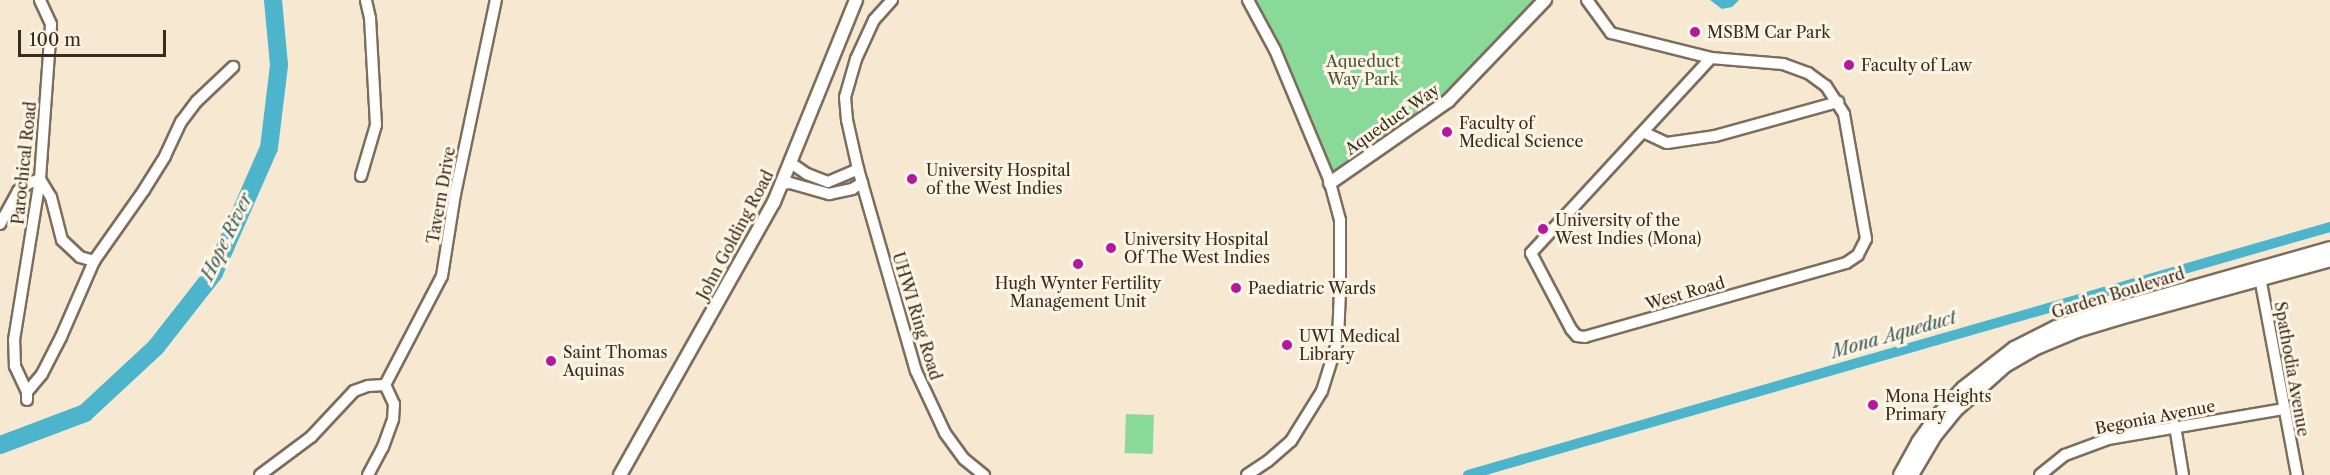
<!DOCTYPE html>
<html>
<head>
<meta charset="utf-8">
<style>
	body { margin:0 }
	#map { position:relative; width:2330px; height:475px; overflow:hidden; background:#f7e9d1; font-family:"Libre Caslon Text",serif }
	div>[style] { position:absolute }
	.green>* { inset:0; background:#89d998; transform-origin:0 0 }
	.water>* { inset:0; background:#4db5cb }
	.canal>* { height:10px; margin:-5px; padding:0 5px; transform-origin:5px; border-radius:5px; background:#4db5cb }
	.river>* { height:18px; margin:-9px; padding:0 9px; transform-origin:9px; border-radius:9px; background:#4db5cb }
	.roads { filter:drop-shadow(2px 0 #7d6d5d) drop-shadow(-2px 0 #7d6d5d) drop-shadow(0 2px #7d6d5d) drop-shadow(0 -2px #7d6d5d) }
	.minor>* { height:10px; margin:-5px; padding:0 5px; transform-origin:5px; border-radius:5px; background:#fff }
	.tertiary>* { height:12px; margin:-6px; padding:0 6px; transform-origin:6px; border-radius:6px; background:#fff }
	.dots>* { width:16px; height:16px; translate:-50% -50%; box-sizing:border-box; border:3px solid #fcf5e5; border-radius:50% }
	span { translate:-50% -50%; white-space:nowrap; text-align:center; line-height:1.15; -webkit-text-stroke:6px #fcf5e5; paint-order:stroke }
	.poi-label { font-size:16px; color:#3b2a1e }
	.left { translate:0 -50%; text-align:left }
	.park-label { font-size:16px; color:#4e563c }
	.street-label { font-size:16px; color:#3b2a1e }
	.water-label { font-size:18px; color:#415b5b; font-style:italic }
	.scale { position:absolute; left:18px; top:30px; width:148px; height:27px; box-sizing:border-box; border:3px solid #3b2a1e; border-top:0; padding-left:8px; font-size:18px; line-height:21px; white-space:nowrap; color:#3b2a1e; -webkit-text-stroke:4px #fcf5e5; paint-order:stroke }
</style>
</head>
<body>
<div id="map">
	<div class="green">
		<i style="clip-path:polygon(1252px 0,1541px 0,1446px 99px,1331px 178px)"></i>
		<i style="left:1126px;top:414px;width:28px;height:39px;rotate:2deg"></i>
	</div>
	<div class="water">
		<i style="clip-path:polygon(1710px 0,1739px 0,1732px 7px,1722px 9px)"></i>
	</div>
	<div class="canal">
		<i style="left:1468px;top:475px;width:897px;rotate:-16.05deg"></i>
	</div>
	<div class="river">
		<i style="left:0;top:445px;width:91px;rotate:-20.6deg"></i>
		<i style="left:85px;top:413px;width:97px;rotate:-42.9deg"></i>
		<i style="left:156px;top:347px;width:94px;rotate:-51.9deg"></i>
		<i style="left:214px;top:273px;width:137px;rotate:-66.3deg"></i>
		<i style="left:269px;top:148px;width:84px;rotate:-83.1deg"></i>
		<i style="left:279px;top:65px;width:65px;rotate:-95.3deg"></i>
	</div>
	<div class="roads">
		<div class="minor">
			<i style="left:892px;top:0;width:27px;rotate:132deg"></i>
			<i style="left:874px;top:20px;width:43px;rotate:114.8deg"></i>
			<i style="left:856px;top:59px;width:40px;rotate:106deg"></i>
			<i style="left:845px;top:97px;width:23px;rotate:85deg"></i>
			<i style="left:847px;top:120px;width:50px;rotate:77.3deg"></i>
			<i style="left:858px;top:169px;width:210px;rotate:74deg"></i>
			<i style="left:916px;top:371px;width:68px;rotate:64.9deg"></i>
			<i style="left:945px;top:433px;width:32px;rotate:54deg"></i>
			<i style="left:964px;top:459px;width:26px;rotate:39deg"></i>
			<i style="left:1587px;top:0;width:41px;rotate:54deg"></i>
			<i style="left:1611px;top:33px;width:103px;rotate:14deg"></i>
			<i style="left:1711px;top:58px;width:72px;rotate:4.8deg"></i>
			<i style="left:1783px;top:64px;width:27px;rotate:20deg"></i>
			<i style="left:1808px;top:73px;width:22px;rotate:36deg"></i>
			<i style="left:1826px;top:86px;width:33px;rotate:57deg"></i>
			<i style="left:1844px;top:114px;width:127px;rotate:80deg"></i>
			<i style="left:1866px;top:239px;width:18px;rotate:117deg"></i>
			<i style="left:1858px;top:255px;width:14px;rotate:146deg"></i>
			<i style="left:1846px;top:263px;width:271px;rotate:164.2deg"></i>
			<i style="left:1585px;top:337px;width:8px;rotate:-173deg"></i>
			<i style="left:1577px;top:336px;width:9px;rotate:-131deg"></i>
			<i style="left:1571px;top:329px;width:86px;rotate:-117.8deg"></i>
			<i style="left:1531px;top:253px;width:265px;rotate:-47.3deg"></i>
			<i style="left:1643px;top:132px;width:26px;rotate:25deg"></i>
			<i style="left:1667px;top:143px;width:49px;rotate:-8.3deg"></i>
			<i style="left:1715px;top:136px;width:128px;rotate:-15.5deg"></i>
			<i style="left:791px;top:163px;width:19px;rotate:35deg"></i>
			<i style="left:807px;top:174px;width:22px;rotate:21deg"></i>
			<i style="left:828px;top:182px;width:33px;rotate:-23deg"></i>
			<i style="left:361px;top:176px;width:53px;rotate:-73.6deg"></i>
			<i style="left:376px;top:125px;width:107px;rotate:-93.2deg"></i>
			<i style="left:370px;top:18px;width:18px;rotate:-103deg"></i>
			<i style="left:782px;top:184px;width:8px;rotate:-7deg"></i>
			<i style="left:790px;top:183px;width:41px;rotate:15.8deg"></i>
			<i style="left:829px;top:194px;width:24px;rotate:-12deg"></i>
			<i style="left:852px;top:189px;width:12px;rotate:-31deg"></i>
			<i style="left:0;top:224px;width:38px;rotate:-61deg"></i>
			<i style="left:18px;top:191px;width:11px;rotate:-38deg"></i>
			<i style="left:27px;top:184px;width:14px;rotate:-21deg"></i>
			<i style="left:40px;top:179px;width:21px;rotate:59deg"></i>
			<i style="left:51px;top:197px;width:44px;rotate:75.7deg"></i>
			<i style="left:62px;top:240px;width:25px;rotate:43deg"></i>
			<i style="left:80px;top:257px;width:15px;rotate:16deg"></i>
			<i style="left:2259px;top:272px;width:207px;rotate:79.4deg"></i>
			<i style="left:385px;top:385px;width:123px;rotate:-62.4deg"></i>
			<i style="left:442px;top:276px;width:83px;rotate:-81deg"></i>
			<i style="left:455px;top:194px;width:198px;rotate:-78.1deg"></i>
			<i style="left:27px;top:392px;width:23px;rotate:-50deg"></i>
			<i style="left:42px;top:374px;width:42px;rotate:-62.8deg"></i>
			<i style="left:61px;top:337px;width:83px;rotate:-66.5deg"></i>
			<i style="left:94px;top:261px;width:87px;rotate:-54.8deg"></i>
			<i style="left:144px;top:190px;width:40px;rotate:-58deg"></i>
			<i style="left:165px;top:156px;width:38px;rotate:-65deg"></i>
			<i style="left:181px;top:122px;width:26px;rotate:-53deg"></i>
			<i style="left:197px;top:101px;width:50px;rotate:-43.4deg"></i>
			<i style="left:27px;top:400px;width:8px;rotate:-90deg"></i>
			<i style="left:27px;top:392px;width:29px;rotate:-115deg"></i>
			<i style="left:15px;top:366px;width:26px;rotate:-92deg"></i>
			<i style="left:14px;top:340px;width:163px;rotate:-80.8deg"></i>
			<i style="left:40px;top:179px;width:155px;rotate:-85.9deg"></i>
			<i style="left:51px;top:24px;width:26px;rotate:-115deg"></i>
			<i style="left:2175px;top:426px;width:50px;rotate:80.7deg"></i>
			<i style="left:260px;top:475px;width:64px;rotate:-36.7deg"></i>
			<i style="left:311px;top:437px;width:63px;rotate:-46.9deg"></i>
			<i style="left:354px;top:391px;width:15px;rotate:-20deg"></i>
			<i style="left:368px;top:386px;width:17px;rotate:-3deg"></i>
			<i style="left:368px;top:475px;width:32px;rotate:-62deg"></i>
			<i style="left:383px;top:447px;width:30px;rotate:-70deg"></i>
			<i style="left:393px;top:419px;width:15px;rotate:-86deg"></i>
			<i style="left:394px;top:404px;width:21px;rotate:-115deg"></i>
			<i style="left:1247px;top:475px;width:25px;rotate:-34deg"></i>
			<i style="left:1268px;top:461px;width:30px;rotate:-41deg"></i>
			<i style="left:1291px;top:441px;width:59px;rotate:-58.2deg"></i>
			<i style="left:1322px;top:391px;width:53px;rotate:-72.6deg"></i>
			<i style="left:1338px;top:340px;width:50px;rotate:-87.7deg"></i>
			<i style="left:1340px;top:290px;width:70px;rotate:-90deg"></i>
			<i style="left:1340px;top:220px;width:42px;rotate:-105deg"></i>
			<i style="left:1329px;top:179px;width:140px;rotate:-112.7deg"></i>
			<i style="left:1275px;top:50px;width:57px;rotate:-118.4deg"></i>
			<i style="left:2040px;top:475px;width:32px;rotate:-39deg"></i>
			<i style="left:2065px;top:455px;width:46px;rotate:-20.4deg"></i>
			<i style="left:2108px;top:439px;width:179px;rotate:-9.7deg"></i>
		</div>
		<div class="tertiary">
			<i style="left:1330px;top:183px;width:144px;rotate:-34.8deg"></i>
			<i style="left:1448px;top:101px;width:140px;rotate:-46.2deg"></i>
			<i style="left:620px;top:475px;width:313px;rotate:-60.6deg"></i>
			<i style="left:774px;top:202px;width:218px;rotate:-67.9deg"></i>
			<i style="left:1900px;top:475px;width:38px;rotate:-61deg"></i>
			<i style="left:1918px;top:442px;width:32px;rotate:-54deg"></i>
			<i style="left:1937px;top:416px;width:38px;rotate:-47deg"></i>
			<i style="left:1963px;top:388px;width:65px;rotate:-38.1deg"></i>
			<i style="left:2014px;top:348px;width:47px;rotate:-26.6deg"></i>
			<i style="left:2056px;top:327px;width:40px;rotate:-18deg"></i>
			<i style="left:2094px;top:315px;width:245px;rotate:-15.8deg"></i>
			<i style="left:1912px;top:475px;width:45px;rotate:-59.5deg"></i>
			<i style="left:1935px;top:436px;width:32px;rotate:-51deg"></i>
			<i style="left:1955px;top:411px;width:67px;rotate:-42deg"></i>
			<i style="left:2005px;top:366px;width:34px;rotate:-30deg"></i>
			<i style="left:2034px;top:349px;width:47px;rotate:-22.7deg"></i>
			<i style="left:2077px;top:331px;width:45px;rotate:-16.8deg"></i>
			<i style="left:2120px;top:318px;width:218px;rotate:-15.4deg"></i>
		</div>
	</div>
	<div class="dots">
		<i style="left:1695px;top:32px;background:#b5179e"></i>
		<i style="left:1849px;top:65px;background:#b5179e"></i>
		<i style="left:1447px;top:132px;background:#b5179e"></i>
		<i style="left:912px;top:179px;background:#b5179e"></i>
		<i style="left:1543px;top:229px;background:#b5179e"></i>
		<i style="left:1111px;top:248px;background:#b5179e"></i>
		<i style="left:1078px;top:264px;background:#b5179e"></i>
		<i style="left:1236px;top:288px;background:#b5179e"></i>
		<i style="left:1287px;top:345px;background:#b5179e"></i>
		<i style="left:551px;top:361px;background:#b5179e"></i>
		<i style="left:1873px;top:405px;background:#b5179e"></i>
	</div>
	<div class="poi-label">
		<span class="left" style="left:1707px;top:32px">MSBM Car Park</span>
		<span class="left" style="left:1861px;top:65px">Faculty of Law</span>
		<span class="left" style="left:1459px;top:132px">Faculty of<br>Medical Science</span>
		<span class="left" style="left:926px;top:179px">University Hospital<br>of the West Indies</span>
		<span class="left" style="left:1555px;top:229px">University of the<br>West Indies (Mona)</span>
		<span class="left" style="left:1124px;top:248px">University Hospital<br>Of The West Indies</span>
		<span style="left:1078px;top:292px">Hugh Wynter Fertility<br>Management Unit</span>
		<span class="left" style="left:1248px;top:288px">Paediatric Wards</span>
		<span class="left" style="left:1299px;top:345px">UWI Medical<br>Library</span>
		<span class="left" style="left:563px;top:361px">Saint Thomas<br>Aquinas</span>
		<span class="left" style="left:1885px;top:405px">Mona Heights<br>Primary</span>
	</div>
	<div class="park-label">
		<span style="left:1363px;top:70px">Aqueduct<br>Way Park</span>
	</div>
	<div class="street-label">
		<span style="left:1392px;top:119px;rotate:-35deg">Aqueduct Way</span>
		<span style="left:24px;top:163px;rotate:-84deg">Parochical Road</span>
		<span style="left:441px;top:195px;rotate:-80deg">Tavern Drive</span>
		<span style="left:735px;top:235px;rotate:-62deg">John Golding Road</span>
		<span style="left:1685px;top:293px;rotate:-16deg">West Road</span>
		<span style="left:2118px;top:293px;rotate:-17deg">Garden Boulevard</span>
		<span style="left:917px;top:316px;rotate:73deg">UHWI Ring Road</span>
		<span style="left:2292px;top:369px;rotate:80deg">Spathodia Avenue</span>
		<span style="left:2155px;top:417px;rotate:-11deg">Begonia Avenue</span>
	</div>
	<div class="water-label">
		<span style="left:227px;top:237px;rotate:-64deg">Hope River</span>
		<span style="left:1894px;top:335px;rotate:-16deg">Mona Aqueduct</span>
	</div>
	<div class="scale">100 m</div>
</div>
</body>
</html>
